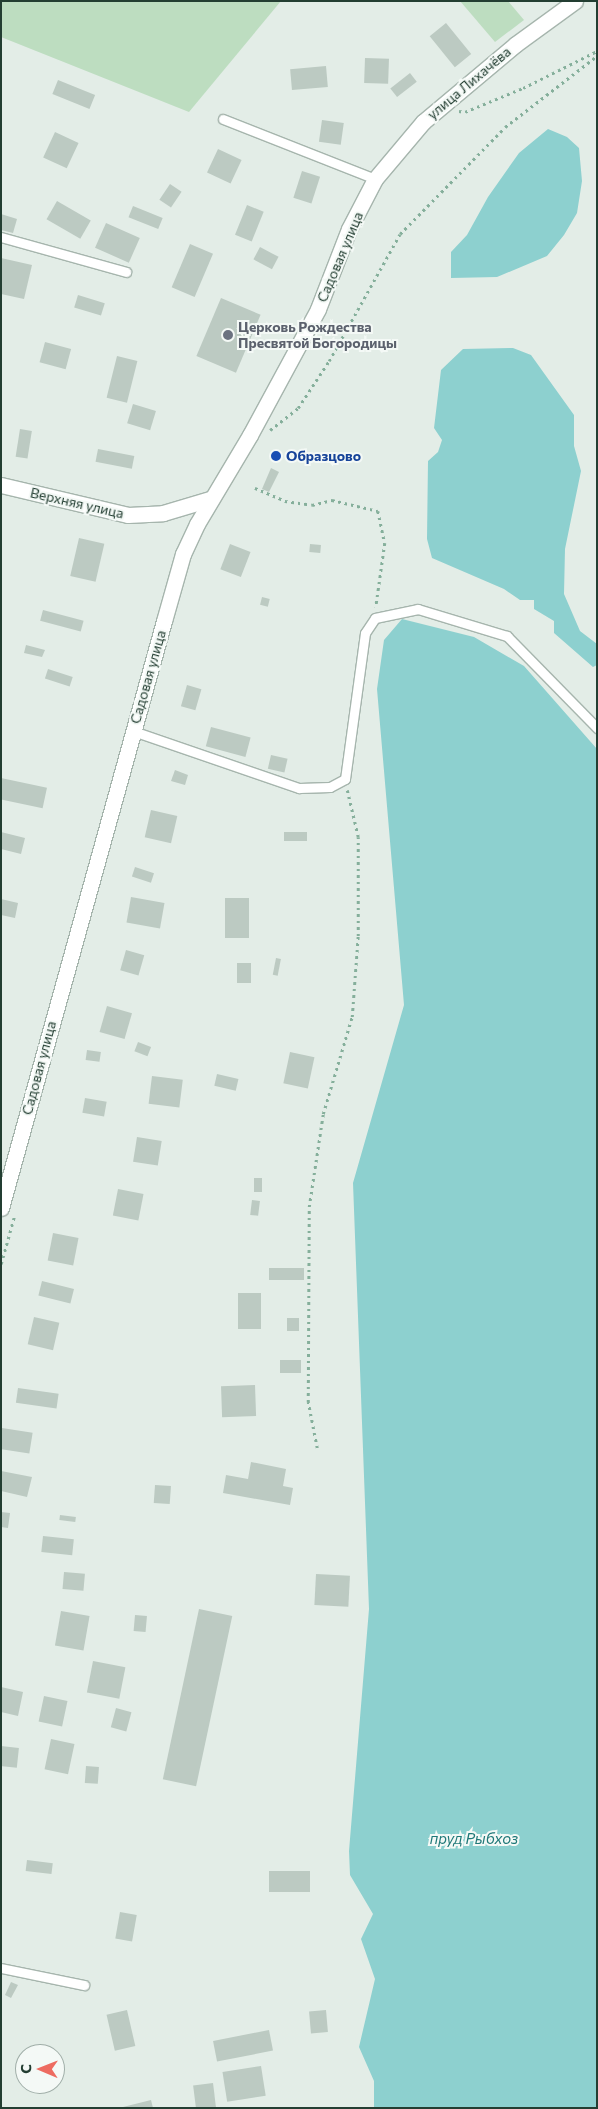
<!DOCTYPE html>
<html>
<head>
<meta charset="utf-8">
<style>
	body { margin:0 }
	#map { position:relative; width:598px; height:2109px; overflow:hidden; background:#e3ede7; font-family:Commissioner,sans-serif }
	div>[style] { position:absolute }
	.green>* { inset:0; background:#bdddc0 }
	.water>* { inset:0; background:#8dd0cf }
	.building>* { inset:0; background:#bccac2; transform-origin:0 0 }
	.path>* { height:2.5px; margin-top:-1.25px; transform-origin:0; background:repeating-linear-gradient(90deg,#85af9b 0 2.5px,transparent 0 6.5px) }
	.roads { filter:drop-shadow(1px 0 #a6b5ad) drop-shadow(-1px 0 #a6b5ad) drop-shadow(0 1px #a6b5ad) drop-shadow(0 -1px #a6b5ad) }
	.service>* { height:9px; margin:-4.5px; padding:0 4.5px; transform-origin:4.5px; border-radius:4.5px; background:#fff }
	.minor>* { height:15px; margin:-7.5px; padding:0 7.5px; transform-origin:7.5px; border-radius:7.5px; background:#fff }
	.tertiary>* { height:15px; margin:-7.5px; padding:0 7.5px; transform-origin:7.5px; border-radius:7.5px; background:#fff }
	.dots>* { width:14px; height:14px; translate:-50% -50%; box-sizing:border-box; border:2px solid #f4f9f6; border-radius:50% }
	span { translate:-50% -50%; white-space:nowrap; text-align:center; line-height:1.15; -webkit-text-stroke:4px #f4f9f6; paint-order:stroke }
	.street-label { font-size:14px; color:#233e32 }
	.worship-label { font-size:14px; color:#5b616d; font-weight:700 }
	.left { translate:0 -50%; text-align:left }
	.transit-label { font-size:14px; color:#164399; font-weight:700 }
	.water-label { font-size:15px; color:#1f7878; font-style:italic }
	.frame { position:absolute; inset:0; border:2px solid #233e32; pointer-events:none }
	.north { position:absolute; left:15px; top:2044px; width:50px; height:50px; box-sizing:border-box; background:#f4f9f6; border:1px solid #a0aea8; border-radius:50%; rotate:271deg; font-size:14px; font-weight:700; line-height:20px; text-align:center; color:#233e32 }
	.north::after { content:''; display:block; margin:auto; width:18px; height:22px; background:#ed6c61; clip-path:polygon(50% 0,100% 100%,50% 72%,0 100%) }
</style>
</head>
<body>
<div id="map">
	<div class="green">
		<i style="clip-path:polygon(1px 1px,281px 1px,189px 112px,1px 37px)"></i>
		<i style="clip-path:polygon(460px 1px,508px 1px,524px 20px,495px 42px)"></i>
	</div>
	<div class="water">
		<i style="clip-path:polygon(548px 129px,567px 137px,579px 148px,582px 181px,577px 213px,564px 235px,547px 256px,497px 277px,451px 278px,451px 252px,467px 235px,488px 197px,519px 153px)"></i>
		<i style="clip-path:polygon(513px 348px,531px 355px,574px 415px,574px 446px,581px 471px,565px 549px,564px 594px,580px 631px,597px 644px,597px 665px,593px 667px,554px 633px,554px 621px,534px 609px,534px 600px,520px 600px,504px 589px,432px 558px,427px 539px,428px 461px,438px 452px,442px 440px,434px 428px,441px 370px,463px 349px)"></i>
		<i style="clip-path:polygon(402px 619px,474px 637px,524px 666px,597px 749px,597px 2108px,374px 2108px,374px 2081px,359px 2047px,375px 1979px,361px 1939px,373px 1914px,350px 1875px,349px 1851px,369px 1609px,353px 1183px,404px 1005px,377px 689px,384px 640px)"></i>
	</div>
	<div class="building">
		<i style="left:446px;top:23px;width:40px;height:21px;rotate:51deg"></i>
		<i style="left:365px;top:58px;width:24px;height:25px;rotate:2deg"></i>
		<i style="left:326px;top:66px;width:21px;height:36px;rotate:85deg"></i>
		<i style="left:410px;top:73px;width:11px;height:25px;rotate:52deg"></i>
		<i style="left:58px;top:80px;width:40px;height:15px;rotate:22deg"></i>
		<i style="left:322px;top:120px;width:22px;height:22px;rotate:8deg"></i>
		<i style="left:55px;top:132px;width:26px;height:28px;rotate:25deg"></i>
		<i style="left:218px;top:149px;width:26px;height:26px;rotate:25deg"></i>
		<i style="left:302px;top:171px;width:19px;height:28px;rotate:18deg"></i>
		<i style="left:170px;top:184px;width:14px;height:19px;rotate:34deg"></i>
		<i style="left:57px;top:201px;width:39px;height:21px;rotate:30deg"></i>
		<i style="left:247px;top:205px;width:18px;height:32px;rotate:22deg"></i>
		<i style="left:133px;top:206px;width:32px;height:12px;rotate:22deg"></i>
		<i style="clip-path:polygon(1px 214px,17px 219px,13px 233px,1px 230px)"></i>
		<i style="left:106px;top:223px;width:37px;height:27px;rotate:24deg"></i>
		<i style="left:190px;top:244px;width:25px;height:47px;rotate:23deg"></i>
		<i style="left:260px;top:247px;width:21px;height:14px;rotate:28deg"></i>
		<i style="clip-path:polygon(1px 258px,32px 265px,24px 299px,1px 294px)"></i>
		<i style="left:78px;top:295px;width:28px;height:13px;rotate:17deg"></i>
		<i style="left:221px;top:298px;width:43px;height:63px;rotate:23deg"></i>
		<i style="left:45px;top:342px;width:27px;height:21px;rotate:15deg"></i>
		<i style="left:117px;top:356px;width:21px;height:43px;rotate:14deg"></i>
		<i style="left:133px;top:404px;width:24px;height:20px;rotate:17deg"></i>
		<i style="left:20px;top:429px;width:12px;height:28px;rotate:9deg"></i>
		<i style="left:98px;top:449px;width:37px;height:13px;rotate:11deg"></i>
		<i style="clip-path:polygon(271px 468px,279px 472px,269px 492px,262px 489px)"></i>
		<i style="left:79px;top:538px;width:26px;height:39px;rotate:13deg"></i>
		<i style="left:230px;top:544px;width:22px;height:27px;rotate:21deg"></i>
		<i style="left:310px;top:544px;width:11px;height:8px;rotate:5deg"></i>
		<i style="left:262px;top:597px;width:8px;height:8px;rotate:14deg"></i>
		<i style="left:43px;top:610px;width:42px;height:11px;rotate:15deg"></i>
		<i style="clip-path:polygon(26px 645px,45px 650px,42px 657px,24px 653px)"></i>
		<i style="left:48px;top:669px;width:26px;height:10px;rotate:18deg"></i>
		<i style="left:187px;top:685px;width:15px;height:22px;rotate:16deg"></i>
		<i style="left:211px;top:727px;width:41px;height:20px;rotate:15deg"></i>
		<i style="left:271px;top:755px;width:17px;height:14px;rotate:13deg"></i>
		<i style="clip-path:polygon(175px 770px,188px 775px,185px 785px,171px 781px)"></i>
		<i style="left:1px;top:778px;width:47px;height:21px;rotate:12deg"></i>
		<i style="left:151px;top:810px;width:27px;height:28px;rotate:13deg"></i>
		<i style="clip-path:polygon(1px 832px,25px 838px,21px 854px,1px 849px)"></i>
		<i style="left:284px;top:832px;width:23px;height:9px"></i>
		<i style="left:135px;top:867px;width:20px;height:10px;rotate:18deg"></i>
		<i style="left:131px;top:897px;width:34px;height:26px;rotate:10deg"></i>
		<i style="left:225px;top:898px;width:24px;height:40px"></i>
		<i style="clip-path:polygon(1px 899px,18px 903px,15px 918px,1px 915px)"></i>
		<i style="left:126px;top:950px;width:19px;height:21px;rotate:16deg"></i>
		<i style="left:276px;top:958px;width:5px;height:17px;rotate:11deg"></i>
		<i style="left:237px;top:963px;width:14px;height:20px"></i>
		<i style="left:107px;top:1006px;width:26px;height:27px;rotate:16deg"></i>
		<i style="left:138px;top:1042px;width:14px;height:10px;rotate:21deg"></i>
		<i style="left:87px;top:1050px;width:14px;height:10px;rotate:8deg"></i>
		<i style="left:290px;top:1052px;width:25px;height:32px;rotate:12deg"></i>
		<i style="left:217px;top:1074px;width:22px;height:12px;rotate:13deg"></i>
		<i style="left:152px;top:1076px;width:31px;height:28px;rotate:7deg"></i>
		<i style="left:85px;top:1098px;width:22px;height:15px;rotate:10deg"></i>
		<i style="left:137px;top:1137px;width:25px;height:25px;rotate:9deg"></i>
		<i style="left:254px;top:1178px;width:8px;height:14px"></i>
		<i style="left:118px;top:1189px;width:26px;height:27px;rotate:11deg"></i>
		<i style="left:252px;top:1200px;width:8px;height:15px;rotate:7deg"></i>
		<i style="left:53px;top:1233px;width:26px;height:28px;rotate:11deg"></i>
		<i style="left:304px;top:1268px;width:12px;height:35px;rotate:90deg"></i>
		<i style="left:42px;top:1281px;width:33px;height:15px;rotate:14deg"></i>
		<i style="left:238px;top:1293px;width:23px;height:36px"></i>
		<i style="left:34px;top:1317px;width:26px;height:28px;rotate:13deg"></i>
		<i style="left:287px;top:1318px;width:12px;height:13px"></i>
		<i style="left:280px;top:1360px;width:21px;height:13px"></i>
		<i style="left:255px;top:1385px;width:31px;height:34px;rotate:88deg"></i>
		<i style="left:18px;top:1388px;width:41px;height:15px;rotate:8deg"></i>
		<i style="left:2px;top:1428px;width:31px;height:21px;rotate:9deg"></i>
		<i style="clip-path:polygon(251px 1462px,286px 1469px,283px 1486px,293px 1488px,290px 1505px,223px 1493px,226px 1475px,248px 1479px)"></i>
		<i style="clip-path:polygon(1px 1471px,32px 1477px,27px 1497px,1px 1491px)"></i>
		<i style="left:155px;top:1485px;width:16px;height:18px;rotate:4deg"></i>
		<i style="clip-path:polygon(1px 1512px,10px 1513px,8px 1528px,1px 1527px)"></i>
		<i style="left:60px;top:1515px;width:16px;height:5px;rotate:7deg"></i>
		<i style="left:43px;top:1536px;width:31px;height:16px;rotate:6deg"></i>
		<i style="left:64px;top:1572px;width:21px;height:17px;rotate:5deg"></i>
		<i style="left:316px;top:1574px;width:34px;height:31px;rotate:3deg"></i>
		<i style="left:199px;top:1609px;width:34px;height:174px;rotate:12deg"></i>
		<i style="left:61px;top:1611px;width:29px;height:35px;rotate:10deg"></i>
		<i style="left:135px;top:1615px;width:12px;height:16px;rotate:5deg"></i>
		<i style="left:93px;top:1661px;width:33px;height:32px;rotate:11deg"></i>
		<i style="clip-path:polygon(1px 1687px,23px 1692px,18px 1716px,1px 1712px)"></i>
		<i style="left:44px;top:1696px;width:24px;height:26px;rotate:12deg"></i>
		<i style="left:116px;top:1708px;width:16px;height:20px;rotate:15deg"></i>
		<i style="left:51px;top:1739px;width:24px;height:31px;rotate:12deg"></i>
		<i style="left:1px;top:1746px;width:18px;height:20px;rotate:6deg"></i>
		<i style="left:86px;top:1766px;width:13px;height:17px;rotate:4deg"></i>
		<i style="left:27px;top:1860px;width:26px;height:11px;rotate:7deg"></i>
		<i style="left:269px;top:1871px;width:41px;height:21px"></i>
		<i style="left:120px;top:1912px;width:17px;height:27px;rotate:10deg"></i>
		<i style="clip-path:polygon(11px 1982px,18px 1985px,11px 1998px,5px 1995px)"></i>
		<i style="left:127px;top:2010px;width:37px;height:21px;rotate:77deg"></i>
		<i style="left:326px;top:2010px;width:22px;height:17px;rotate:85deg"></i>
		<i style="left:269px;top:2030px;width:21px;height:57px;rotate:79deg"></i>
		<i style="left:261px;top:2066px;width:30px;height:39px;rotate:81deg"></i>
		<i style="left:213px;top:2083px;width:25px;height:20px;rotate:83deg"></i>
		<i style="clip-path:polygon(151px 2100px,153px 2108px,123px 2108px,123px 2107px)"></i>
	</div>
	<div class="path">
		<i style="left:459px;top:111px;width:6px;rotate:9deg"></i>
		<i style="left:465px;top:112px;width:63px;rotate:-22.5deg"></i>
		<i style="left:523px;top:88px;width:83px;rotate:-26.6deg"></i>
		<i style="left:270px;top:430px;width:36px;rotate:-38deg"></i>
		<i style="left:298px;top:408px;width:56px;rotate:-56.6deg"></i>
		<i style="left:329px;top:361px;width:145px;rotate:-60.8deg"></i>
		<i style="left:400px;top:234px;width:150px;rotate:-45.5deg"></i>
		<i style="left:505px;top:127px;width:116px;rotate:-37.7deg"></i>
		<i style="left:255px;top:488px;width:33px;rotate:23deg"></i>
		<i style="left:285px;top:501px;width:27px;rotate:8deg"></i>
		<i style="left:312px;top:505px;width:21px;rotate:-14deg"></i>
		<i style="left:332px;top:500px;width:47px;rotate:13.4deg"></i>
		<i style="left:378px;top:511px;width:33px;rotate:78deg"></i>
		<i style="left:385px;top:543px;width:65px;rotate:98deg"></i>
		<i style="left:1px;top:1264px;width:49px;rotate:-74.5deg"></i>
		<i style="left:317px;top:1448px;width:47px;rotate:-101.1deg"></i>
		<i style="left:308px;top:1402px;width:195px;rotate:-89.7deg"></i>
		<i style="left:309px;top:1207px;width:94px;rotate:-81.4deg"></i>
		<i style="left:323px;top:1114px;width:101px;rotate:-73.4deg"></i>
		<i style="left:352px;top:1017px;width:81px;rotate:-85.8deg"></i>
		<i style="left:358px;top:936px;width:99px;rotate:-90deg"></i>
		<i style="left:358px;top:837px;width:48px;rotate:-103.2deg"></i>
	</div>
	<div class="roads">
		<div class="service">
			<i style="left:223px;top:119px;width:163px;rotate:21.5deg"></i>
			<i style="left:1px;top:237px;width:130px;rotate:15.6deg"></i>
			<i style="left:133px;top:731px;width:176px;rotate:19deg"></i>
			<i style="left:299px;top:788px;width:31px;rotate:-2deg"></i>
			<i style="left:330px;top:787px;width:17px;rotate:-28deg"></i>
			<i style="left:345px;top:779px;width:147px;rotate:-82.2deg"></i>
			<i style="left:365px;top:633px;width:18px;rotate:-56deg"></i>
			<i style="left:375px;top:618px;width:44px;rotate:-11.8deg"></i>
			<i style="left:418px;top:609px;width:93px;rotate:16.9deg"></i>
			<i style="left:507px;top:636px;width:129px;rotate:45.6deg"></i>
			<i style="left:1px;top:1968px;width:85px;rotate:11.6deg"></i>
		</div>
		<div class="minor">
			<i style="left:1px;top:485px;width:130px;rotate:13.3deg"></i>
			<i style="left:128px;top:515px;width:35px;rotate:-3deg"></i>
			<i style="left:163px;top:513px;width:49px;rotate:-16.6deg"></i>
		</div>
		<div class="tertiary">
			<i style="left:1px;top:1208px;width:609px;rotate:-74.48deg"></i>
			<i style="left:164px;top:621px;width:70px;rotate:-74.2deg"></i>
			<i style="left:183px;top:554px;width:33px;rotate:-65deg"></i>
			<i style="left:197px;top:524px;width:104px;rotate:-59.2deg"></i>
			<i style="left:250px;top:435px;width:143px;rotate:-61.6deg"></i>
			<i style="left:318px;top:309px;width:86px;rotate:-68.8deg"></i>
			<i style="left:349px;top:229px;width:56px;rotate:-62.5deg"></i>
			<i style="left:375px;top:179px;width:75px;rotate:-49.9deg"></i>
			<i style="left:423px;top:122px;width:121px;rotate:-40deg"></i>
			<i style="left:516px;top:44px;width:73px;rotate:-36.1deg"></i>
		</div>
	</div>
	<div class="dots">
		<i style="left:228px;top:335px;background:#6b7280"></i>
		<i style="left:276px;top:456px;background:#1a4fb4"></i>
	</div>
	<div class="street-label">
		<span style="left:469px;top:83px;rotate:-40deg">улица Лихачёва</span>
		<span style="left:340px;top:257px;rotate:-67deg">Садовая улица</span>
		<span style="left:77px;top:503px;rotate:13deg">Верхняя улица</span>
		<span style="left:148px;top:677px;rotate:-74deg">Садовая улица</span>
		<span style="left:39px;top:1068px;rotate:-75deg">Садовая улица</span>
	</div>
	<div class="worship-label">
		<span class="left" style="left:238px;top:335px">Церковь Рождества<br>Пресвятой Богородицы</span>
	</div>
	<div class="transit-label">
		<span class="left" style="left:286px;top:456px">Образцово</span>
	</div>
	<div class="water-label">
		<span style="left:474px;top:1839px">пруд Рыбхоз</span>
	</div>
	<div class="frame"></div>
	<div class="north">С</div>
</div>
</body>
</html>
